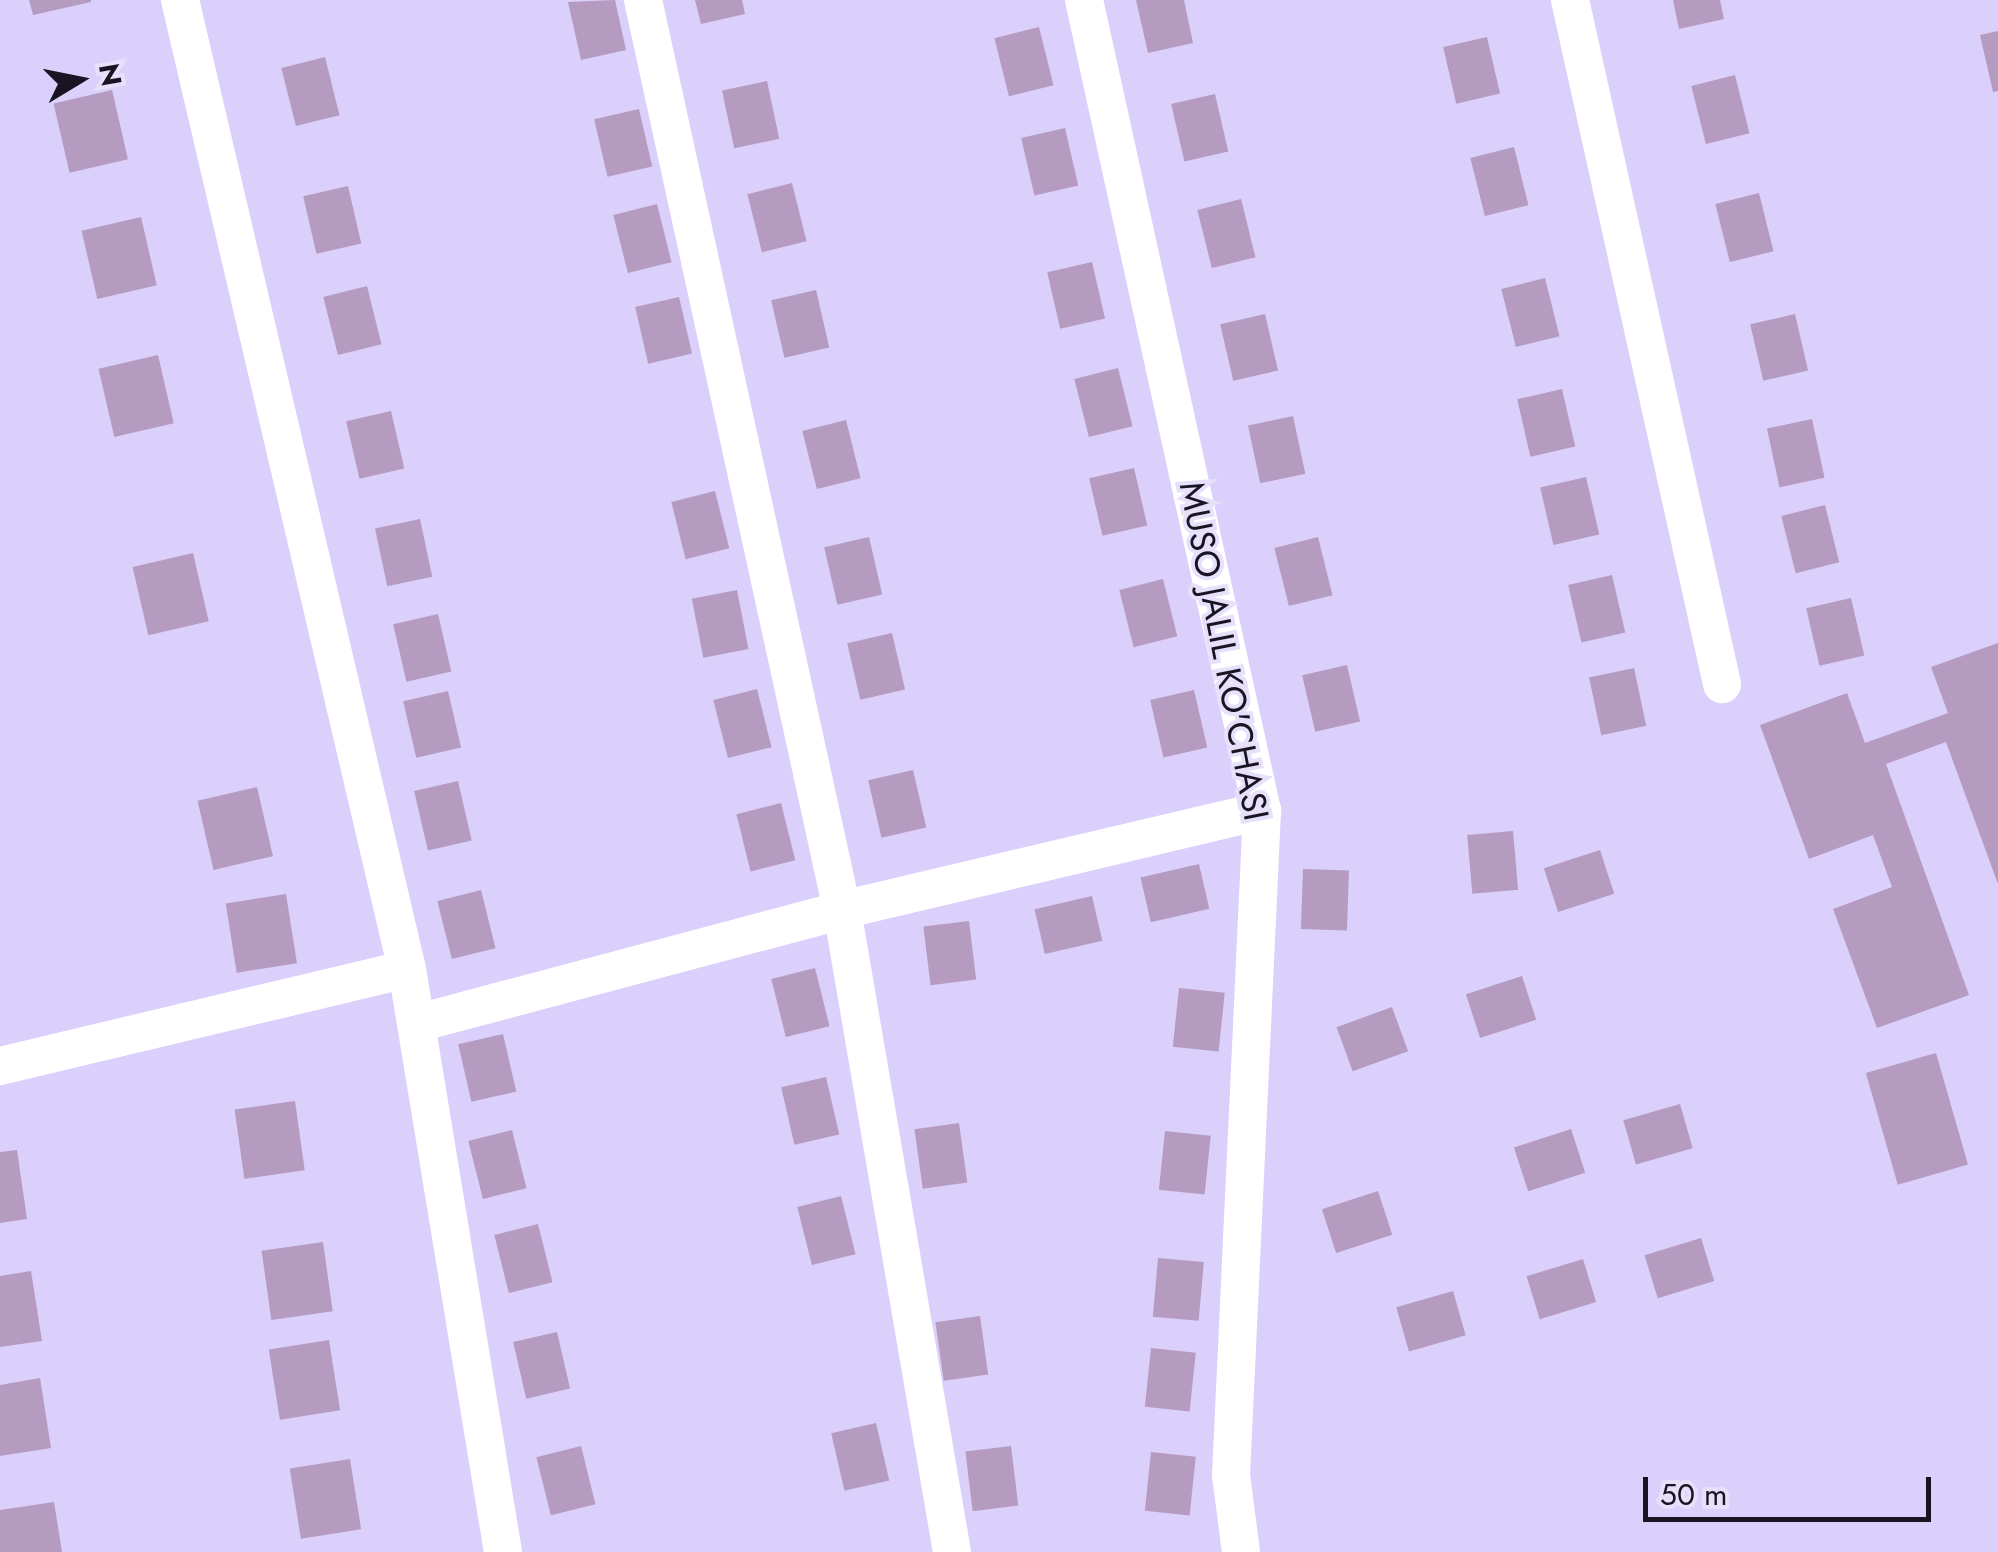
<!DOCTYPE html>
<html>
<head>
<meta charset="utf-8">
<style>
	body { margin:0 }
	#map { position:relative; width:1998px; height:1552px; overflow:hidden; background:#dad0fb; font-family:Jost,sans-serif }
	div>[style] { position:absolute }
	.building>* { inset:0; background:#b59bbf; transform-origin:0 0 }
	.minor>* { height:38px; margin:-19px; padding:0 19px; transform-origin:19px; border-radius:19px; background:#fff }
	span { translate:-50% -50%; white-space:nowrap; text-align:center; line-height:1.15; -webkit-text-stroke:8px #e6e0fa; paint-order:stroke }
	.street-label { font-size:35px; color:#191423 }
	.north { position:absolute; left:30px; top:30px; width:100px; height:100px; -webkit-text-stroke:8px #e6e0fa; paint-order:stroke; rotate:80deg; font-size:28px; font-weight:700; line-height:40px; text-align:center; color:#191423 }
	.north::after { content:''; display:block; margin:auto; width:35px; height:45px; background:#191423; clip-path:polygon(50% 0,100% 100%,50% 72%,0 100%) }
	.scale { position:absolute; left:1643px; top:1477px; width:288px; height:45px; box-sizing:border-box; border:5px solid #191423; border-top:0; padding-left:12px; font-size:30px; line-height:35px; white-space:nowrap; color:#191423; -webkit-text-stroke:8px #e6e0fa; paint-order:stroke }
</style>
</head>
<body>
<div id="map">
	<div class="building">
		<i style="clip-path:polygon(29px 0,91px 0,91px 2px,33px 15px)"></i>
		<i style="clip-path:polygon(615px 0,626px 50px,581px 60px,568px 2px)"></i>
		<i style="clip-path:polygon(695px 0,742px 0,745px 14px,701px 24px)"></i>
		<i style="clip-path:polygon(1136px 0,1184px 0,1193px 43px,1148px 53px)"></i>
		<i style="clip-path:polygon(1673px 0,1720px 0,1724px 19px,1679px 29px)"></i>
		<i style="left:1039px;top:27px;width:60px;height:46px;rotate:76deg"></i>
		<i style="clip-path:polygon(1998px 31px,1998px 91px,1993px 92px,1980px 35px)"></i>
		<i style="left:1487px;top:37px;width:58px;height:45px;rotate:77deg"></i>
		<i style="left:325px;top:57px;width:60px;height:45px;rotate:76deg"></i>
		<i style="left:1735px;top:75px;width:60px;height:45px;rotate:76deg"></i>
		<i style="left:767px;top:81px;width:59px;height:46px;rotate:78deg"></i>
		<i style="left:112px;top:90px;width:71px;height:60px;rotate:77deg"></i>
		<i style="left:1215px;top:94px;width:59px;height:45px;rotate:77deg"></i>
		<i style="left:639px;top:109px;width:59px;height:46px;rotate:77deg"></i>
		<i style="left:1065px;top:128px;width:59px;height:45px;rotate:77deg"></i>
		<i style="left:1514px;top:147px;width:60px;height:45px;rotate:76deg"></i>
		<i style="left:792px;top:183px;width:60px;height:46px;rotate:76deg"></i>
		<i style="left:348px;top:186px;width:59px;height:46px;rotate:77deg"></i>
		<i style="left:1759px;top:193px;width:60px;height:45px;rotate:76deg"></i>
		<i style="left:1241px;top:199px;width:60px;height:45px;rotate:76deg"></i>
		<i style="left:657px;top:204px;width:60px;height:45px;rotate:76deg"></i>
		<i style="left:141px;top:217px;width:70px;height:61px;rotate:77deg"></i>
		<i style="left:1092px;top:262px;width:58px;height:46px;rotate:77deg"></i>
		<i style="left:1545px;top:278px;width:60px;height:45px;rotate:76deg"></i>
		<i style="left:367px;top:286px;width:60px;height:45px;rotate:76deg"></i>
		<i style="left:816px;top:290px;width:59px;height:46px;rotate:77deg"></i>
		<i style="left:679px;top:297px;width:58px;height:45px;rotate:77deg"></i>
		<i style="left:1265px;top:314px;width:58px;height:46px;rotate:77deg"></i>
		<i style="left:1795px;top:314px;width:58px;height:46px;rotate:77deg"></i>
		<i style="left:158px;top:355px;width:70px;height:61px;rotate:77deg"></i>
		<i style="left:1118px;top:368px;width:60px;height:45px;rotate:76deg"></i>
		<i style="left:1562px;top:389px;width:59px;height:46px;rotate:77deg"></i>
		<i style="left:391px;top:411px;width:59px;height:46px;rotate:77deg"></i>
		<i style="left:1293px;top:416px;width:59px;height:46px;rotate:78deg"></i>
		<i style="left:1812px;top:419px;width:60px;height:46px;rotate:78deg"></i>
		<i style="left:846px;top:420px;width:60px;height:45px;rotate:76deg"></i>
		<i style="left:1134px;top:468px;width:59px;height:46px;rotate:77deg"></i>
		<i style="left:1586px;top:477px;width:59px;height:47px;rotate:77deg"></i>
		<i style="left:715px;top:491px;width:59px;height:45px;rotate:76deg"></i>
		<i style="left:1825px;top:505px;width:59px;height:45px;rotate:76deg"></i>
		<i style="left:420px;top:519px;width:59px;height:46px;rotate:78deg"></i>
		<i style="left:869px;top:537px;width:59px;height:46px;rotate:77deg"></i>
		<i style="left:1318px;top:537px;width:60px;height:45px;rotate:76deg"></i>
		<i style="left:193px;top:553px;width:70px;height:62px;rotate:77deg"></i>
		<i style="left:1612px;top:575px;width:59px;height:45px;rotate:77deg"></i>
		<i style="left:1163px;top:579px;width:59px;height:45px;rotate:76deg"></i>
		<i style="left:737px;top:590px;width:60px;height:46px;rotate:79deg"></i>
		<i style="left:1851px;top:598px;width:59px;height:46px;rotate:77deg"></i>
		<i style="left:438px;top:614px;width:59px;height:46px;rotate:77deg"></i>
		<i style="left:892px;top:633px;width:58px;height:46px;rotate:77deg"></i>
		<i style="clip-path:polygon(1998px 643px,1998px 884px,1946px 742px,1886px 764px,1969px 995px,1877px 1028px,1833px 909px,1892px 887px,1873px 835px,1809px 859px,1760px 725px,1847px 693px,1865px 743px,1948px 713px,1931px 667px)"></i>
		<i style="left:1347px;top:665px;width:58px;height:46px;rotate:77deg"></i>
		<i style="left:1634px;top:668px;width:59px;height:46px;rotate:78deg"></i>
		<i style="left:757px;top:689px;width:60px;height:45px;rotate:76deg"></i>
		<i style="left:1194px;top:690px;width:59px;height:45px;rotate:77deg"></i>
		<i style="left:448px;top:691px;width:58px;height:46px;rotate:77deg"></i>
		<i style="left:913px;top:770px;width:59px;height:46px;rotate:77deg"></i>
		<i style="left:458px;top:781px;width:61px;height:45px;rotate:77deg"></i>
		<i style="left:257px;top:787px;width:71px;height:61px;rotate:77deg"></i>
		<i style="left:781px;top:803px;width:59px;height:46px;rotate:76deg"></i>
		<i style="left:1513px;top:831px;width:59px;height:46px;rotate:85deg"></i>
		<i style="left:1600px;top:850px;width:46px;height:59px;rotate:72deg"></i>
		<i style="left:1199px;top:864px;width:46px;height:60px;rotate:77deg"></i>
		<i style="left:1303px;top:869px;width:46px;height:60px;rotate:2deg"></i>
		<i style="left:481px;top:890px;width:60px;height:45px;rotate:76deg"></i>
		<i style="left:286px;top:894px;width:70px;height:61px;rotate:81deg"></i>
		<i style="left:1092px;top:896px;width:46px;height:59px;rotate:77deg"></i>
		<i style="left:969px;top:921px;width:59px;height:46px;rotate:83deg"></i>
		<i style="left:815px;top:968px;width:60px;height:45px;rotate:76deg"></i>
		<i style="left:1522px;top:976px;width:46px;height:59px;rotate:72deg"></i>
		<i style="left:1179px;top:988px;width:46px;height:59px;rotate:6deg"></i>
		<i style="left:1392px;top:1007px;width:47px;height:59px;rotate:70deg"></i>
		<i style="left:503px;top:1034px;width:59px;height:46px;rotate:77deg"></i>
		<i style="left:1936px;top:1053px;width:116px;height:73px;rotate:74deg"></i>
		<i style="left:826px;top:1077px;width:59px;height:46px;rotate:77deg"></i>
		<i style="left:295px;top:1101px;width:70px;height:61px;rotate:82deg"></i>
		<i style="left:1680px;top:1104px;width:46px;height:59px;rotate:74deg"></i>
		<i style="left:959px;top:1123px;width:60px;height:45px;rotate:82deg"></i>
		<i style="left:1571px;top:1129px;width:46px;height:60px;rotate:72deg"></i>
		<i style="left:512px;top:1130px;width:60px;height:45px;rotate:76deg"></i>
		<i style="left:1165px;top:1131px;width:46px;height:59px;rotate:6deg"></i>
		<i style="clip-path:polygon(17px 1150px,27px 1219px,0 1223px,0 1152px)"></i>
		<i style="left:1378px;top:1191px;width:46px;height:59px;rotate:72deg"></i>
		<i style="left:841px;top:1196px;width:60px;height:45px;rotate:76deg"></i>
		<i style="left:538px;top:1224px;width:60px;height:45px;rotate:76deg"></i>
		<i style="left:1701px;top:1238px;width:45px;height:59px;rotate:73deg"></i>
		<i style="left:323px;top:1242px;width:70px;height:62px;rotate:82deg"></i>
		<i style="left:1158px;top:1258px;width:46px;height:59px;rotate:5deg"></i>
		<i style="left:1583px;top:1259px;width:45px;height:59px;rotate:73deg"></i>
		<i style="clip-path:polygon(31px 1271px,42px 1341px,0 1347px,0 1276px)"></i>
		<i style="left:1453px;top:1291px;width:46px;height:59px;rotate:74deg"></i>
		<i style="left:980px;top:1316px;width:59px;height:45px;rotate:82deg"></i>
		<i style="left:557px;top:1332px;width:58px;height:45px;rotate:77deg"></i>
		<i style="left:329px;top:1340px;width:71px;height:61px;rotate:81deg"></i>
		<i style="left:1151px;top:1348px;width:45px;height:59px;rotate:6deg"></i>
		<i style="clip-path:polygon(40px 1378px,51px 1448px,0 1456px,0 1385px)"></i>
		<i style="left:876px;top:1423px;width:59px;height:46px;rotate:77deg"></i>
		<i style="left:581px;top:1446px;width:60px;height:46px;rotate:76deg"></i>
		<i style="left:1011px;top:1446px;width:60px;height:46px;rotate:83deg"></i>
		<i style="left:1151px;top:1452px;width:45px;height:59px;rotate:6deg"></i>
		<i style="left:350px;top:1459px;width:71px;height:61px;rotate:81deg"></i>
		<i style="clip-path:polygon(54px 1502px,62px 1552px,0 1552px,0 1510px)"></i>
	</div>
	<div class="minor">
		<i style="left:180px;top:0;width:995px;rotate:76.82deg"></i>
		<i style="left:407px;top:969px;width:591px;rotate:80.65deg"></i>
		<i style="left:643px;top:0;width:932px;rotate:77.66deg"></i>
		<i style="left:842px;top:910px;width:651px;rotate:80.28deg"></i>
		<i style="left:1084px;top:0;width:830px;rotate:77.62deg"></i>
		<i style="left:1262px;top:811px;width:665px;rotate:92.67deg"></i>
		<i style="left:1231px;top:1475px;width:78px;rotate:82.6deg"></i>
		<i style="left:1570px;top:0;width:701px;rotate:77.47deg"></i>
		<i style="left:418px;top:1023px;width:439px;rotate:-14.9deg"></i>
		<i style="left:842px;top:910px;width:432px;rotate:-13.3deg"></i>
		<i style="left:0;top:1066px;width:418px;rotate:-13.4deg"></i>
	</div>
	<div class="street-label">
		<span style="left:1224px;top:651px;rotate:79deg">MUSO JALIL KO'CHASI</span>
	</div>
	<div class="north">N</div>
	<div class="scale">50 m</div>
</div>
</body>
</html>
